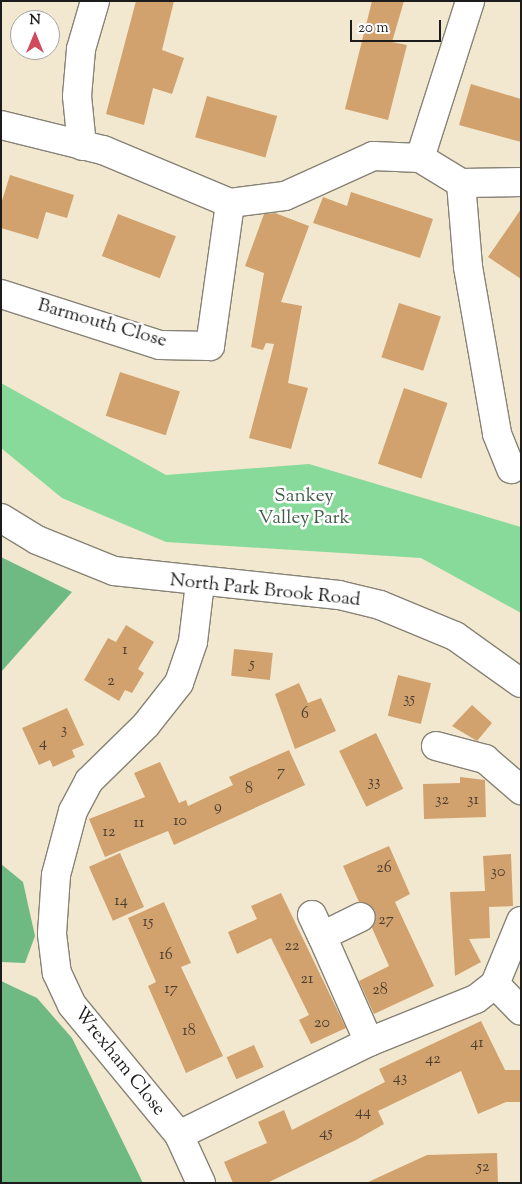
<!DOCTYPE html>
<html>
<head>
<meta charset="utf-8">
<style>
	body { margin:0 }
	#map { position:relative; width:522px; height:1184px; overflow:hidden; background:#f2e8cf; font-family:"Sorts Mill Goudy",serif }
	div>[style] { position:absolute }
	.green>* { inset:0; background:#88da9a }
	.forest>* { inset:0; background:#6eba82 }
	.building>* { inset:0; background:#d2a26e; transform-origin:0 0 }
	.roads { filter:drop-shadow(1px 0 #878276) drop-shadow(-1px 0 #878276) drop-shadow(0 1px #878276) drop-shadow(0 -1px #878276) }
	.street>* { height:28px; margin:-14px; padding:0 14px; transform-origin:14px; border-radius:14px; background:#fff }
	span { translate:-50% -50%; white-space:nowrap; text-align:center; line-height:1.15; -webkit-text-stroke:5px #fff; paint-order:stroke }
	.number-label { font-size:16px; color:#4a3e30 }
	.number-label span { -webkit-text-stroke-width:0 }
	.street-label { font-size:19px; color:#1c1c1c }
	.park-label { font-size:19px; color:#425e48 }
	.frame { position:absolute; inset:0; border:2px solid #1c1c1c; pointer-events:none }
	.north { position:absolute; left:10px; top:10px; width:50px; height:50px; box-sizing:border-box; background:#fff; border:1px solid #a4a4a4; border-radius:50%; rotate:0deg; font-size:14px; font-weight:700; line-height:20px; text-align:center; color:#1c1c1c }
	.north::after { content:''; display:block; margin:auto; width:18px; height:22px; background:#d1495b; clip-path:polygon(50% 0,100% 100%,50% 72%,0 100%) }
	.scale { position:absolute; left:350px; top:20px; width:91px; height:22px; box-sizing:border-box; border:2px solid #1c1c1c; border-top:0; padding-left:6px; font-size:15px; line-height:18px; white-space:nowrap; color:#1c1c1c; -webkit-text-stroke:4px #fff; paint-order:stroke }
</style>
</head>
<body>
<div id="map">
	<div class="green">
		<i style="clip-path:polygon(1px 383px,166px 475px,309px 464px,521px 527px,521px 613px,421px 558px,166px 542px,62px 498px,1px 448px)"></i>
	</div>
	<div class="forest">
		<i style="clip-path:polygon(1px 557px,72px 592px,1px 672px)"></i>
		<i style="clip-path:polygon(1px 864px,23px 882px,35px 936px,25px 963px,1px 962px)"></i>
		<i style="clip-path:polygon(1px 981px,37px 998px,72px 1038px,143px 1183px,1px 1183px)"></i>
	</div>
	<div class="building">
		<i style="clip-path:polygon(136px 1px,174px 1px,162px 50px,184px 58px,172px 94px,153px 88px,144px 125px,106px 114px)"></i>
		<i style="clip-path:polygon(372px 1px,404px 1px,392px 42px,407px 45px,388px 120px,345px 109px)"></i>
		<i style="clip-path:polygon(471px 84px,521px 99px,521px 142px,459px 125px)"></i>
		<i style="left:207px;top:96px;width:73px;height:43px;rotate:16deg"></i>
		<i style="clip-path:polygon(10px 175px,74px 195px,67px 218px,46px 212px,38px 239px,1px 228px,1px 204px)"></i>
		<i style="clip-path:polygon(351px 192px,433px 219px,420px 258px,313px 223px,323px 197px,347px 206px)"></i>
		<i style="clip-path:polygon(521px 209px,521px 279px,488px 257px)"></i>
		<i style="clip-path:polygon(275px 213px,309px 226px,281px 302px,302px 306px,288px 383px,308px 388px,291px 449px,249px 438px,274px 344px,266px 343px,263px 350px,251px 347px,264px 273px,245px 266px,264px 214px)"></i>
		<i style="left:118px;top:214px;width:62px;height:45px;rotate:21deg"></i>
		<i style="left:399px;top:303px;width:44px;height:57px;rotate:18deg"></i>
		<i style="left:120px;top:372px;width:63px;height:46px;rotate:18deg"></i>
		<i style="left:404px;top:388px;width:46px;height:80px;rotate:19deg"></i>
		<i style="clip-path:polygon(126px 625px,154px 642px,138px 669px,144px 673px,132px 693px,125px 690px,119px 701px,84px 680px,108px 638px,116px 642px)"></i>
		<i style="left:234px;top:649px;width:39px;height:27px;rotate:6deg"></i>
		<i style="left:398px;top:675px;width:34px;height:42px;rotate:14deg"></i>
		<i style="clip-path:polygon(299px 683px,308px 703px,321px 698px,336px 731px,295px 749px,275px 694px)"></i>
		<i style="clip-path:polygon(472px 705px,492px 723px,477px 741px,452px 726px)"></i>
		<i style="clip-path:polygon(67px 708px,84px 745px,72px 750px,75px 757px,53px 767px,50px 760px,39px 765px,22px 728px)"></i>
		<i style="left:376px;top:733px;width:62px;height:41px;rotate:64deg"></i>
		<i style="clip-path:polygon(289px 750px,305px 785px,174px 845px,168px 831px,105px 857px,89px 819px,145px 797px,134px 773px,160px 762px,179px 803px,186px 800px,188px 806px,233px 785px,229px 777px)"></i>
		<i style="clip-path:polygon(460px 777px,485px 780px,486px 817px,424px 819px,423px 784px,460px 783px)"></i>
		<i style="clip-path:polygon(389px 846px,410px 894px,395px 902px,434px 986px,374px 1014px,359px 981px,389px 966px,372px 928px,375px 911px,359px 902px,343px 866px)"></i>
		<i style="left:120px;top:853px;width:59px;height:34px;rotate:66deg"></i>
		<i style="clip-path:polygon(511px 854px,513px 906px,489px 907px,490px 938px,469px 939px,481px 962px,455px 976px,450px 892px,485px 891px,483px 856px)"></i>
		<i style="clip-path:polygon(281px 893px,346px 1028px,311px 1044px,299px 1020px,309px 1015px,271px 938px,237px 954px,228px 932px,257px 919px,251px 906px)"></i>
		<i style="clip-path:polygon(164px 902px,191px 963px,181px 967px,223px 1056px,186px 1073px,148px 986px,156px 982px,128px 918px)"></i>
		<i style="clip-path:polygon(481px 1021px,505px 1070px,521px 1070px,521px 1102px,506px 1102px,478px 1114px,461px 1071px,378px 1111px,384px 1124px,356px 1140px,267px 1183px,233px 1183px,224px 1162px,267px 1143px,258px 1122px,284px 1110px,292px 1130px,385px 1082px,379px 1069px)"></i>
		<i style="left:254px;top:1045px;width:24px;height:30px;rotate:66deg"></i>
		<i style="clip-path:polygon(497px 1153px,498px 1183px,366px 1183px,427px 1155px)"></i>
	</div>
	<div class="roads">
		<div class="street">
			<i style="left:1px;top:125px;width:105px;rotate:13.8deg"></i>
			<i style="left:103px;top:150px;width:138px;rotate:22.7deg"></i>
			<i style="left:230px;top:203px;width:55px;rotate:-7.3deg"></i>
			<i style="left:285px;top:196px;width:97px;rotate:-24.4deg"></i>
			<i style="left:373px;top:156px;width:47px;rotate:2.4deg"></i>
			<i style="left:420px;top:158px;width:48px;rotate:31.4deg"></i>
			<i style="left:461px;top:183px;width:60px;rotate:-1deg"></i>
			<i style="left:82px;top:146px;width:50px;rotate:-95.7deg"></i>
			<i style="left:77px;top:96px;width:47px;rotate:-85.1deg"></i>
			<i style="left:81px;top:49px;width:50px;rotate:-73.7deg"></i>
			<i style="left:420px;top:158px;width:165px;rotate:-72.3deg"></i>
			<i style="left:461px;top:183px;width:84px;rotate:85.2deg"></i>
			<i style="left:468px;top:267px;width:169px;rotate:80.1deg"></i>
			<i style="left:497px;top:434px;width:38px;rotate:68deg"></i>
			<i style="left:1px;top:294px;width:167px;rotate:17.8deg"></i>
			<i style="left:160px;top:345px;width:50px;rotate:1.1deg"></i>
			<i style="left:210px;top:346px;width:144px;rotate:-82deg"></i>
			<i style="left:1px;top:518px;width:42px;rotate:31.4deg"></i>
			<i style="left:37px;top:540px;width:83px;rotate:21.9deg"></i>
			<i style="left:114px;top:571px;width:226px;rotate:6.1deg"></i>
			<i style="left:339px;top:595px;width:42px;rotate:13.7deg"></i>
			<i style="left:380px;top:605px;width:81px;rotate:22.5deg"></i>
			<i style="left:455px;top:636px;width:81px;rotate:35.5deg"></i>
			<i style="left:200px;top:583px;width:59px;rotate:96.8deg"></i>
			<i style="left:193px;top:642px;width:43px;rotate:108.9deg"></i>
			<i style="left:179px;top:683px;width:53px;rotate:128.2deg"></i>
			<i style="left:146px;top:725px;width:80px;rotate:135.5deg"></i>
			<i style="left:89px;top:781px;width:34px;rotate:118deg"></i>
			<i style="left:73px;top:811px;width:66px;rotate:104.9deg"></i>
			<i style="left:56px;top:875px;width:59px;rotate:93.9deg"></i>
			<i style="left:52px;top:934px;width:39px;rotate:83deg"></i>
			<i style="left:57px;top:973px;width:35px;rotate:65deg"></i>
			<i style="left:72px;top:1005px;width:168px;rotate:50.5deg"></i>
			<i style="left:179px;top:1135px;width:53px;rotate:65.4deg"></i>
			<i style="left:436px;top:746px;width:51px;rotate:14.9deg"></i>
			<i style="left:485px;top:759px;width:48px;rotate:40.7deg"></i>
			<i style="left:312px;top:915px;width:23px;rotate:65deg"></i>
			<i style="left:322px;top:936px;width:43px;rotate:-26deg"></i>
			<i style="left:521px;top:921px;width:68px;rotate:112.4deg"></i>
			<i style="left:495px;top:984px;width:37px;rotate:46deg"></i>
			<i style="left:322px;top:936px;width:116px;rotate:66.1deg"></i>
			<i style="left:179px;top:1135px;width:212px;rotate:-26.1deg"></i>
			<i style="left:369px;top:1042px;width:115px;rotate:-21.9deg"></i>
			<i style="left:476px;top:999px;width:24px;rotate:-38deg"></i>
		</div>
	</div>
	<div class="number-label">
		<span style="left:125px;top:651px">1</span>
		<span style="left:252px;top:665px">5</span>
		<span style="left:111px;top:682px">2</span>
		<span style="left:409px;top:700px">35</span>
		<span style="left:305px;top:715px">6</span>
		<span style="left:64px;top:731px">3</span>
		<span style="left:43px;top:744px">4</span>
		<span style="left:281px;top:773px">7</span>
		<span style="left:374px;top:783px">33</span>
		<span style="left:249px;top:790px">8</span>
		<span style="left:442px;top:801px">32</span>
		<span style="left:473px;top:801px">31</span>
		<span style="left:218px;top:808px">9</span>
		<span style="left:180px;top:822px">10</span>
		<span style="left:139px;top:824px">11</span>
		<span style="left:109px;top:833px">12</span>
		<span style="left:384px;top:869px">26</span>
		<span style="left:498px;top:873px">30</span>
		<span style="left:121px;top:902px">14</span>
		<span style="left:386px;top:921px">27</span>
		<span style="left:148px;top:923px">15</span>
		<span style="left:292px;top:947px">22</span>
		<span style="left:166px;top:956px">16</span>
		<span style="left:307px;top:980px">21</span>
		<span style="left:171px;top:990px">17</span>
		<span style="left:380px;top:991px">28</span>
		<span style="left:322px;top:1024px">20</span>
		<span style="left:189px;top:1032px">18</span>
		<span style="left:477px;top:1044px">41</span>
		<span style="left:433px;top:1060px">42</span>
		<span style="left:400px;top:1079px">43</span>
		<span style="left:363px;top:1113px">44</span>
		<span style="left:326px;top:1134px">45</span>
		<span style="left:483px;top:1168px">52</span>
	</div>
	<div class="street-label">
		<span style="left:102px;top:324px;rotate:16deg">Barmouth Close</span>
		<span style="left:265px;top:591px;rotate:6deg">North Park Brook Road</span>
		<span style="left:119px;top:1062px;rotate:51deg">Wrexham Close</span>
	</div>
	<div class="park-label">
		<span style="left:304px;top:508px">Sankey<br>Valley Park</span>
	</div>
	<div class="frame"></div>
	<div class="north">N</div>
	<div class="scale">20 m</div>
</div>
</body>
</html>
